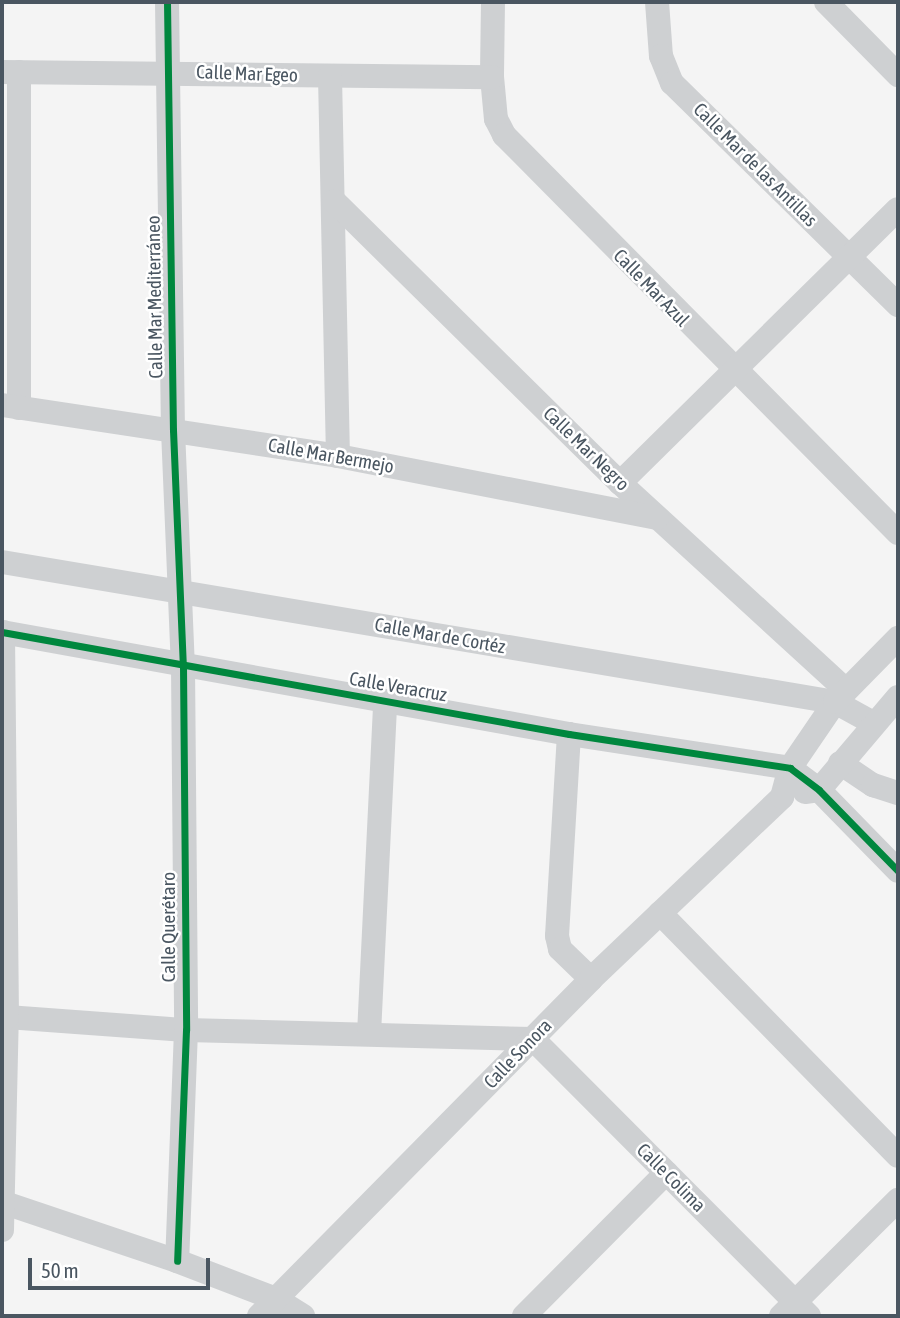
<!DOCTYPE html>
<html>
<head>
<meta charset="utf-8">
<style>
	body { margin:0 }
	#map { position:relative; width:900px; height:1318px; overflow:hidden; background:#f4f4f4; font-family:"Asap Condensed",sans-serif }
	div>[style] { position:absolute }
	.minor>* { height:24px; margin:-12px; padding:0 12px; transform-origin:12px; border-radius:12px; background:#ced0d2 }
	.cycleway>* { height:7px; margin:-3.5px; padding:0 3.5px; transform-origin:3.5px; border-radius:3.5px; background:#00873e }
	span { translate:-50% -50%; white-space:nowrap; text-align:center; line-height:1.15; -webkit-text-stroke:5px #fff; paint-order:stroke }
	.street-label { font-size:19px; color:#4a5661 }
	.frame { position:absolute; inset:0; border:4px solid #4a5661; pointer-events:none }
	.scale { position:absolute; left:28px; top:1258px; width:182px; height:32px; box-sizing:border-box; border:4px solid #4a5661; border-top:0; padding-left:9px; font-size:21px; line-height:24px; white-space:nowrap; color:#4a5661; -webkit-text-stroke:5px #fff; paint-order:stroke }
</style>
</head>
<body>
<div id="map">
	<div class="minor">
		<i style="left:167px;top:2px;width:428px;rotate:89.2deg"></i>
		<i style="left:173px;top:430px;width:236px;rotate:87.6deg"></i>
		<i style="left:183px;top:666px;width:364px;rotate:89.5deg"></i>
		<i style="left:186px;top:1030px;width:231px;rotate:92.2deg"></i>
		<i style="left:493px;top:2px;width:75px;rotate:90.8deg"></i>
		<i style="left:492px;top:77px;width:42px;rotate:84.6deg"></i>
		<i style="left:496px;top:119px;width:18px;rotate:63deg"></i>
		<i style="left:504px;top:135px;width:560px;rotate:45.29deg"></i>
		<i style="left:657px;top:2px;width:54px;rotate:85.8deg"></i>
		<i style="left:661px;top:56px;width:29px;rotate:68deg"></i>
		<i style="left:672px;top:83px;width:317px;rotate:44.5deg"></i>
		<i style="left:826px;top:2px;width:103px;rotate:45.4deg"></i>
		<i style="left:2px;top:72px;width:490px;rotate:0.6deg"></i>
		<i style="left:19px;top:72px;width:336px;rotate:90deg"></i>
		<i style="left:330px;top:76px;width:380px;rotate:88.8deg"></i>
		<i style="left:334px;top:201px;width:402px;rotate:44.6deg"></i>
		<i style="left:620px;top:483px;width:306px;rotate:42.5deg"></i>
		<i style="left:2px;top:405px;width:340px;rotate:8.6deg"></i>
		<i style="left:338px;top:456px;width:325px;rotate:11deg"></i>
		<i style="left:620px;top:483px;width:390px;rotate:-44.6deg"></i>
		<i style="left:2px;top:562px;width:845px;rotate:9.54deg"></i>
		<i style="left:835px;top:702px;width:43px;rotate:28.9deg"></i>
		<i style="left:2px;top:632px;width:576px;rotate:10.2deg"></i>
		<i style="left:569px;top:734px;width:224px;rotate:8.7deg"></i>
		<i style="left:790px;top:768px;width:36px;rotate:37deg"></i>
		<i style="left:819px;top:790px;width:113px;rotate:45.7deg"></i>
		<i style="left:569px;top:734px;width:202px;rotate:93.4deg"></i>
		<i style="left:557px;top:936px;width:13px;rotate:77deg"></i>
		<i style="left:560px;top:949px;width:43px;rotate:44.1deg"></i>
		<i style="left:840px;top:763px;width:40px;rotate:34deg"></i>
		<i style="left:873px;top:785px;width:26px;rotate:18deg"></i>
		<i style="left:805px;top:792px;width:14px;rotate:-8deg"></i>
		<i style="left:819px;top:790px;width:122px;rotate:-49.7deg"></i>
		<i style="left:660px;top:913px;width:340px;rotate:45.6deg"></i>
		<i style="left:7px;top:1017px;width:179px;rotate:4.2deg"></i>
		<i style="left:186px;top:1030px;width:347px;rotate:1.5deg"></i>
		<i style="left:533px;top:1039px;width:391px;rotate:45.1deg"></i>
		<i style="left:369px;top:1034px;width:333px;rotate:-87.2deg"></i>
		<i style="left:2px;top:1202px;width:185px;rotate:18.6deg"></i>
		<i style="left:177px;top:1261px;width:106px;rotate:21deg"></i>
		<i style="left:276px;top:1299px;width:32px;rotate:32deg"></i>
		<i style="left:2px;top:1230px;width:213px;rotate:-88.7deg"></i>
		<i style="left:7px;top:1017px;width:385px;rotate:-90.6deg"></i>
		<i style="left:259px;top:1316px;width:473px;rotate:-45.4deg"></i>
		<i style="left:591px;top:979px;width:264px;rotate:-43.6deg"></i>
		<i style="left:782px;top:797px;width:30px;rotate:-75deg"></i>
		<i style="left:790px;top:768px;width:80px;rotate:-55.7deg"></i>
		<i style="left:835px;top:702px;width:90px;rotate:-45.5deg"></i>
		<i style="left:524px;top:1316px;width:202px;rotate:-45.2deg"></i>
		<i style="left:781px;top:1316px;width:165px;rotate:-44.8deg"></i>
	</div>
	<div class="cycleway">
		<i style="left:167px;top:2px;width:428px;rotate:89.2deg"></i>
		<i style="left:173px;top:430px;width:236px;rotate:87.6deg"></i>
		<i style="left:183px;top:666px;width:364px;rotate:89.5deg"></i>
		<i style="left:186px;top:1030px;width:231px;rotate:92.2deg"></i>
		<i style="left:2px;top:632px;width:576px;rotate:10.2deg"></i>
		<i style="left:569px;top:734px;width:224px;rotate:8.7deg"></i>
		<i style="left:790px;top:768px;width:36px;rotate:37deg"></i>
		<i style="left:819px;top:790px;width:113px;rotate:45.7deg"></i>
	</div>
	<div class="street-label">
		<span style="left:247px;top:74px;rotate:2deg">Calle Mar Egeo</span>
		<span style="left:755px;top:165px;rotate:45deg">Calle Mar de las Antillas</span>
		<span style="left:651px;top:288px;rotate:46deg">Calle Mar Azul</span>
		<span style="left:155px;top:297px;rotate:-91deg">Calle Mar Mediterráneo</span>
		<span style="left:586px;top:449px;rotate:44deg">Calle Mar Negro</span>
		<span style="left:331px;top:456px;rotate:10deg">Calle Mar Bermejo</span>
		<span style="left:440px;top:636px;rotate:10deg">Calle Mar de Cortéz</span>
		<span style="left:398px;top:687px;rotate:10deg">Calle Veracruz</span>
		<span style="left:169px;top:927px;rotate:-90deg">Calle Querétaro</span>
		<span style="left:518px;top:1054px;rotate:-46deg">Calle Sonora</span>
		<span style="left:671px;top:1178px;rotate:45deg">Calle Colima</span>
	</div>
	<div class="frame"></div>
	<div class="scale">50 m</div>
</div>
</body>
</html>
